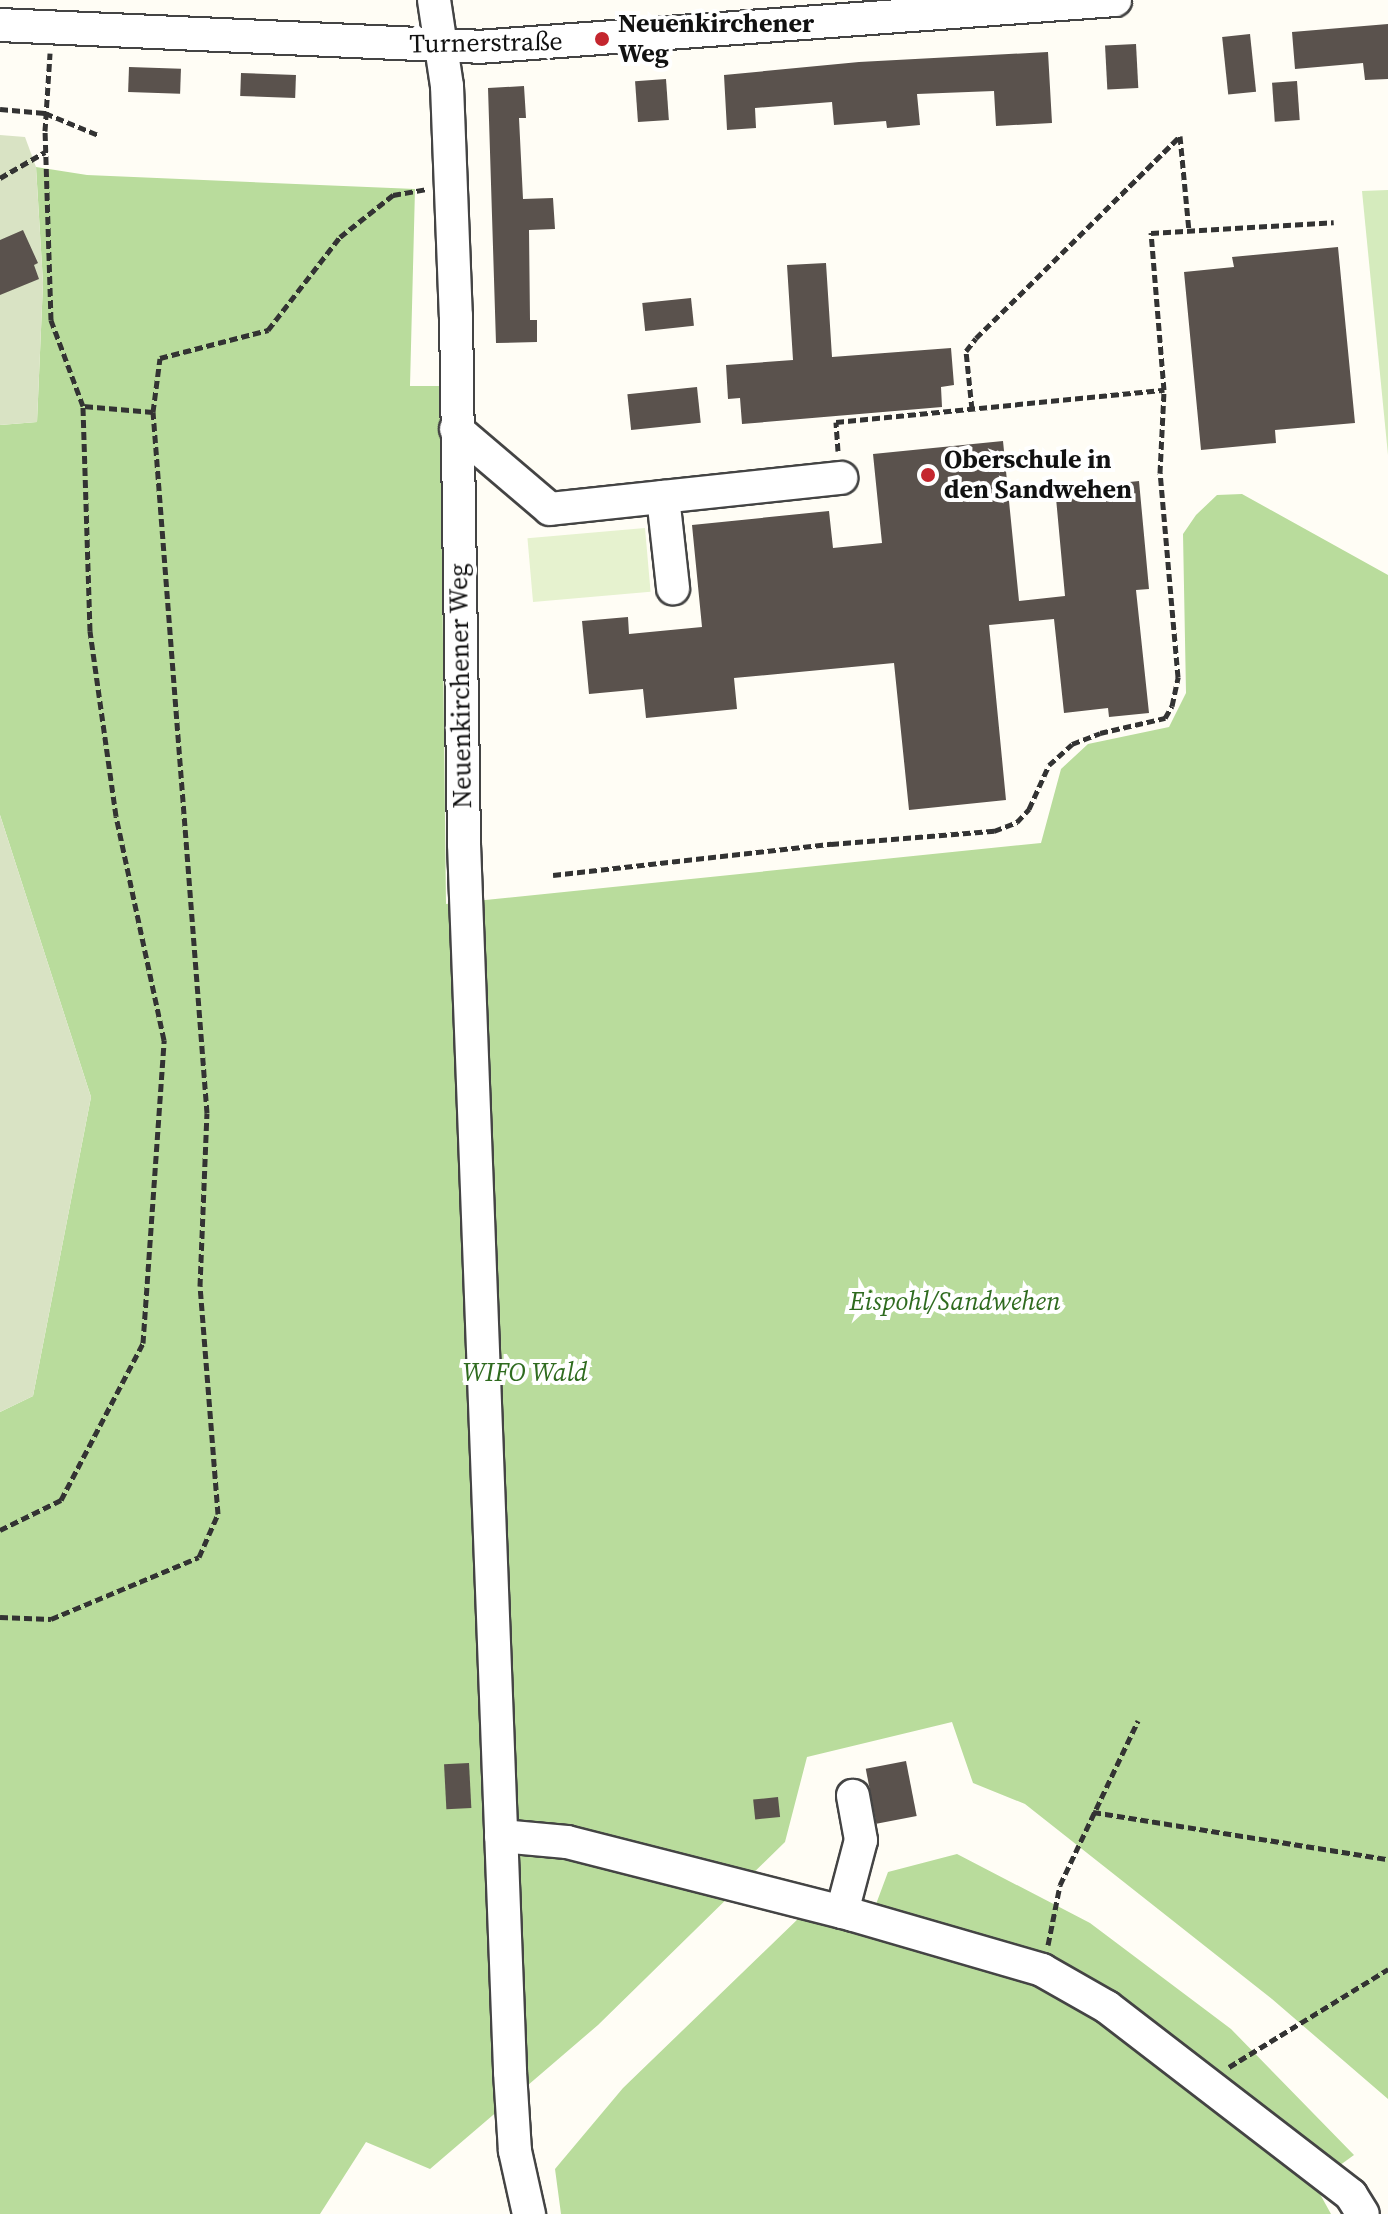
<!DOCTYPE html>
<html>
<head>
<meta charset="utf-8">
<style>
	body { margin:0 }
	#map { position:relative; width:1388px; height:2214px; overflow:hidden; background:#fffdf5; font-family:"Source Serif 4",serif }
	div>[style] { position:absolute }
	.green>* { inset:0; background:#d5ebbd }
	.forest>* { inset:0; background:#b9dc9c }
	.cemetery>* { inset:0; background:#d9e3c4 }
	.pitch>* { inset:0; background:#e6f2cf; transform-origin:0 0 }
	.building>* { inset:0; background:#5a524d; transform-origin:0 0 }
	.path>* { height:5px; margin-top:-2.5px; transform-origin:0; background:repeating-linear-gradient(90deg,#333 0 8px,transparent 0 12px) }
	.roads { filter:drop-shadow(2px 0 #444) drop-shadow(-2px 0 #444) drop-shadow(0 2px #444) drop-shadow(0 -2px #444) }
	.minor>* { height:32px; margin:-16px; padding:0 16px; transform-origin:16px; border-radius:16px; background:#fff }
	.dots>* { width:22px; height:22px; translate:-50% -50%; box-sizing:border-box; border:4px solid #fff; border-radius:50% }
	span { translate:-50% -50%; white-space:nowrap; text-align:center; line-height:1.15; -webkit-text-stroke:8px #fff; paint-order:stroke }
	.poi-label { font-size:26px; color:#111; font-weight:700 }
	.left { translate:0 -50%; text-align:left }
	.street-label { font-size:26px; color:#111 }
	.park-label { font-size:26px; color:#2f6b1f; font-style:italic }
</style>
</head>
<body>
<div id="map">
	<div class="green">
		<i style="clip-path:polygon(1388px 190px,1388px 455px,1362px 191px)"></i>
	</div>
	<div class="forest">
		<i style="clip-path:polygon(36px 167px,87px 175px,415px 189px,410px 386px,440px 386px,446px 904px,1041px 843px,1061px 769px,1088px 744px,1169px 727px,1186px 693px,1183px 534px,1196px 515px,1217px 495px,1242px 494px,1388px 575px,1388px 2099px,1272px 1999px,1025px 1804px,973px 1783px,952px 1722px,807px 1757px,785px 1842px,598px 2025px,430px 2169px,366px 2142px,320px 2214px,0 2214px,0 1412px,33px 1396px,91px 1097px,0 815px,0 425px,37px 422px,43px 283px)"></i>
		<i style="clip-path:polygon(957px 1854px,1090px 1923px,1231px 2029px,1354px 2155px,1336px 2168px,1320px 2194px,1331px 2214px,561px 2214px,555px 2169px,623px 2088px,801px 1916px,866px 1931px,888px 1872px)"></i>
	</div>
	<div class="cemetery">
		<i style="clip-path:polygon(0 135px,25px 137px,36px 167px,43px 283px,37px 422px,0 425px)"></i>
		<i style="clip-path:polygon(0 815px,91px 1097px,33px 1396px,0 1412px)"></i>
	</div>
	<div class="pitch">
		<i style="left:645px;top:528px;width:64px;height:118px;rotate:85deg"></i>
	</div>
	<div class="building">
		<i style="clip-path:polygon(1388px 24px,1388px 79px,1365px 80px,1363px 63px,1295px 69px,1292px 32px)"></i>
		<i style="left:1250px;top:34px;width:58px;height:28px;rotate:84deg"></i>
		<i style="left:1136px;top:44px;width:44px;height:31px;rotate:87deg"></i>
		<i style="clip-path:polygon(1048px 52px,1052px 123px,996px 126px,994px 91px,917px 94px,920px 125px,887px 128px,886px 121px,834px 125px,832px 102px,755px 108px,756px 128px,727px 130px,724px 75px,859px 62px)"></i>
		<i style="left:129px;top:67px;width:52px;height:25px;rotate:2deg"></i>
		<i style="left:241px;top:73px;width:55px;height:23px;rotate:2deg"></i>
		<i style="left:666px;top:79px;width:41px;height:31px;rotate:86deg"></i>
		<i style="left:1297px;top:81px;width:39px;height:25px;rotate:86deg"></i>
		<i style="clip-path:polygon(524px 86px,526px 118px,519px 118px,523px 199px,553px 198px,555px 229px,529px 230px,530px 320px,537px 320px,537px 342px,496px 343px,488px 88px)"></i>
		<i style="clip-path:polygon(23px 230px,38px 263px,34px 265px,39px 279px,0 295px,0 240px)"></i>
		<i style="clip-path:polygon(1338px 247px,1355px 423px,1275px 430px,1276px 443px,1201px 450px,1184px 272px,1234px 267px,1232px 257px)"></i>
		<i style="clip-path:polygon(826px 263px,832px 357px,951px 348px,954px 385px,941px 387px,942px 407px,742px 424px,740px 398px,728px 399px,726px 365px,793px 360px,787px 265px)"></i>
		<i style="left:691px;top:298px;width:28px;height:49px;rotate:84deg"></i>
		<i style="left:697px;top:387px;width:36px;height:70px;rotate:84deg"></i>
		<i style="clip-path:polygon(1003px 441px,1019px 601px,1065px 596px,1056px 498px,1102px 494px,1101px 485px,1139px 481px,1149px 589px,1136px 590px,1149px 713px,1109px 717px,1108px 708px,1064px 713px,1054px 619px,989px 625px,1006px 800px,909px 810px,894px 663px,734px 678px,737px 709px,646px 718px,643px 689px,589px 694px,582px 621px,628px 617px,629px 634px,702px 627px,692px 525px,829px 511px,833px 548px,882px 543px,873px 454px)"></i>
		<i style="left:906px;top:1761px;width:56px;height:41px;rotate:79deg"></i>
		<i style="left:469px;top:1763px;width:45px;height:25px;rotate:87deg"></i>
		<i style="left:778px;top:1797px;width:20px;height:25px;rotate:84deg"></i>
	</div>
	<div class="path">
		<i style="left:0;top:109px;width:45px;rotate:5.1deg"></i>
		<i style="left:45px;top:113px;width:57px;rotate:22.5deg"></i>
		<i style="left:0;top:178px;width:52px;rotate:-30deg"></i>
		<i style="left:972px;top:409px;width:58px;rotate:-95.9deg"></i>
		<i style="left:966px;top:351px;width:16px;rotate:-52deg"></i>
		<i style="left:976px;top:338px;width:287px;rotate:-44.7deg"></i>
		<i style="left:1180px;top:136px;width:95px;rotate:84.6deg"></i>
		<i style="left:153px;top:412px;width:54px;rotate:-82.6deg"></i>
		<i style="left:160px;top:358px;width:112px;rotate:-14.5deg"></i>
		<i style="left:268px;top:330px;width:118px;rotate:-52.3deg"></i>
		<i style="left:340px;top:237px;width:68px;rotate:-38.4deg"></i>
		<i style="left:393px;top:195px;width:34px;rotate:-10deg"></i>
		<i style="left:838px;top:451px;width:29px;rotate:-94deg"></i>
		<i style="left:836px;top:422px;width:330px;rotate:-5.6deg"></i>
		<i style="left:553px;top:875px;width:280px;rotate:-6.4deg"></i>
		<i style="left:831px;top:844px;width:164px;rotate:-4.6deg"></i>
		<i style="left:994px;top:831px;width:25px;rotate:-21deg"></i>
		<i style="left:1017px;top:822px;width:18px;rotate:-47deg"></i>
		<i style="left:1029px;top:809px;width:48px;rotate:-65.6deg"></i>
		<i style="left:1049px;top:765px;width:31px;rotate:-42deg"></i>
		<i style="left:1072px;top:744px;width:30px;rotate:-21deg"></i>
		<i style="left:1100px;top:733px;width:67px;rotate:-13deg"></i>
		<i style="left:1165px;top:718px;width:14px;rotate:-60deg"></i>
		<i style="left:1172px;top:706px;width:30px;rotate:-78deg"></i>
		<i style="left:1178px;top:677px;width:205px;rotate:-95deg"></i>
		<i style="left:1160px;top:473px;width:83px;rotate:-87.2deg"></i>
		<i style="left:1164px;top:390px;width:158px;rotate:-94.7deg"></i>
		<i style="left:1151px;top:233px;width:183px;rotate:-3.4deg"></i>
		<i style="left:0;top:1530px;width:68px;rotate:-26.2deg"></i>
		<i style="left:61px;top:1500px;width:177px;rotate:-62.4deg"></i>
		<i style="left:143px;top:1343px;width:304px;rotate:-86deg"></i>
		<i style="left:164px;top:1040px;width:229px;rotate:-102.1deg"></i>
		<i style="left:116px;top:816px;width:187px;rotate:-98deg"></i>
		<i style="left:90px;top:631px;width:225px;rotate:-91.8deg"></i>
		<i style="left:83px;top:406px;width:92px;rotate:-110.4deg"></i>
		<i style="left:51px;top:320px;width:189px;rotate:-91.8deg"></i>
		<i style="left:45px;top:131px;width:78px;rotate:-86.3deg"></i>
		<i style="left:0;top:1617px;width:51px;rotate:2.2deg"></i>
		<i style="left:51px;top:1619px;width:160px;rotate:-22.7deg"></i>
		<i style="left:199px;top:1557px;width:47px;rotate:-66.2deg"></i>
		<i style="left:218px;top:1514px;width:229px;rotate:-94.5deg"></i>
		<i style="left:200px;top:1286px;width:173px;rotate:-87.7deg"></i>
		<i style="left:207px;top:1113px;width:703px;rotate:-94.4deg"></i>
		<i style="left:153px;top:412px;width:70px;rotate:-175.1deg"></i>
		<i style="left:1093px;top:1812px;width:299px;rotate:9.1deg"></i>
		<i style="left:1048px;top:1945px;width:61px;rotate:-78.7deg"></i>
		<i style="left:1060px;top:1885px;width:182px;rotate:-64.6deg"></i>
		<i style="left:1229px;top:2067px;width:187px;rotate:-31.6deg"></i>
	</div>
	<div class="roads">
		<div class="minor">
			<i style="left:434px;top:0;width:87px;rotate:81.4deg"></i>
			<i style="left:447px;top:86px;width:230px;rotate:87.8deg"></i>
			<i style="left:456px;top:316px;width:528px;rotate:89.13deg"></i>
			<i style="left:464px;top:844px;width:1229px;rotate:87.85deg"></i>
			<i style="left:510px;top:2072px;width:79px;rotate:86.4deg"></i>
			<i style="left:515px;top:2151px;width:65px;rotate:77.5deg"></i>
			<i style="left:0;top:25px;width:479px;rotate:2.6deg"></i>
			<i style="left:478px;top:47px;width:639px;rotate:-4.22deg"></i>
			<i style="left:456px;top:429px;width:123px;rotate:40.4deg"></i>
			<i style="left:550px;top:509px;width:293px;rotate:-6.1deg"></i>
			<i style="left:663px;top:497px;width:92px;rotate:83.7deg"></i>
			<i style="left:501px;top:1836px;width:66px;rotate:5.2deg"></i>
			<i style="left:567px;top:1842px;width:295px;rotate:14.3deg"></i>
			<i style="left:853px;top:1915px;width:197px;rotate:16.2deg"></i>
			<i style="left:1042px;top:1970px;width:75px;rotate:29.6deg"></i>
			<i style="left:1107px;top:2007px;width:308px;rotate:37.6deg"></i>
			<i style="left:1351px;top:2195px;width:22px;rotate:58deg"></i>
			<i style="left:842px;top:1912px;width:74px;rotate:-75.2deg"></i>
			<i style="left:861px;top:1840px;width:45px;rotate:-100.3deg"></i>
		</div>
	</div>
	<div class="dots">
		<i style="left:602px;top:39px;background:#c4262e"></i>
		<i style="left:928px;top:475px;background:#c4262e"></i>
	</div>
	<div class="poi-label">
		<span class="left" style="left:618px;top:39px">Neuenkirchener<br>Weg</span>
		<span class="left" style="left:944px;top:475px">Oberschule in<br>den Sandwehen</span>
	</div>
	<div class="street-label">
		<span style="left:486px;top:43px;rotate:-1deg">Turnerstraße</span>
		<span style="left:461px;top:686px;rotate:-91deg">Neuenkirchener Weg</span>
	</div>
	<div class="park-label">
		<span style="left:955px;top:1302px">Eispohl/Sandwehen</span>
		<span style="left:525px;top:1373px">WIFO Wald</span>
	</div>
</div>
</body>
</html>
